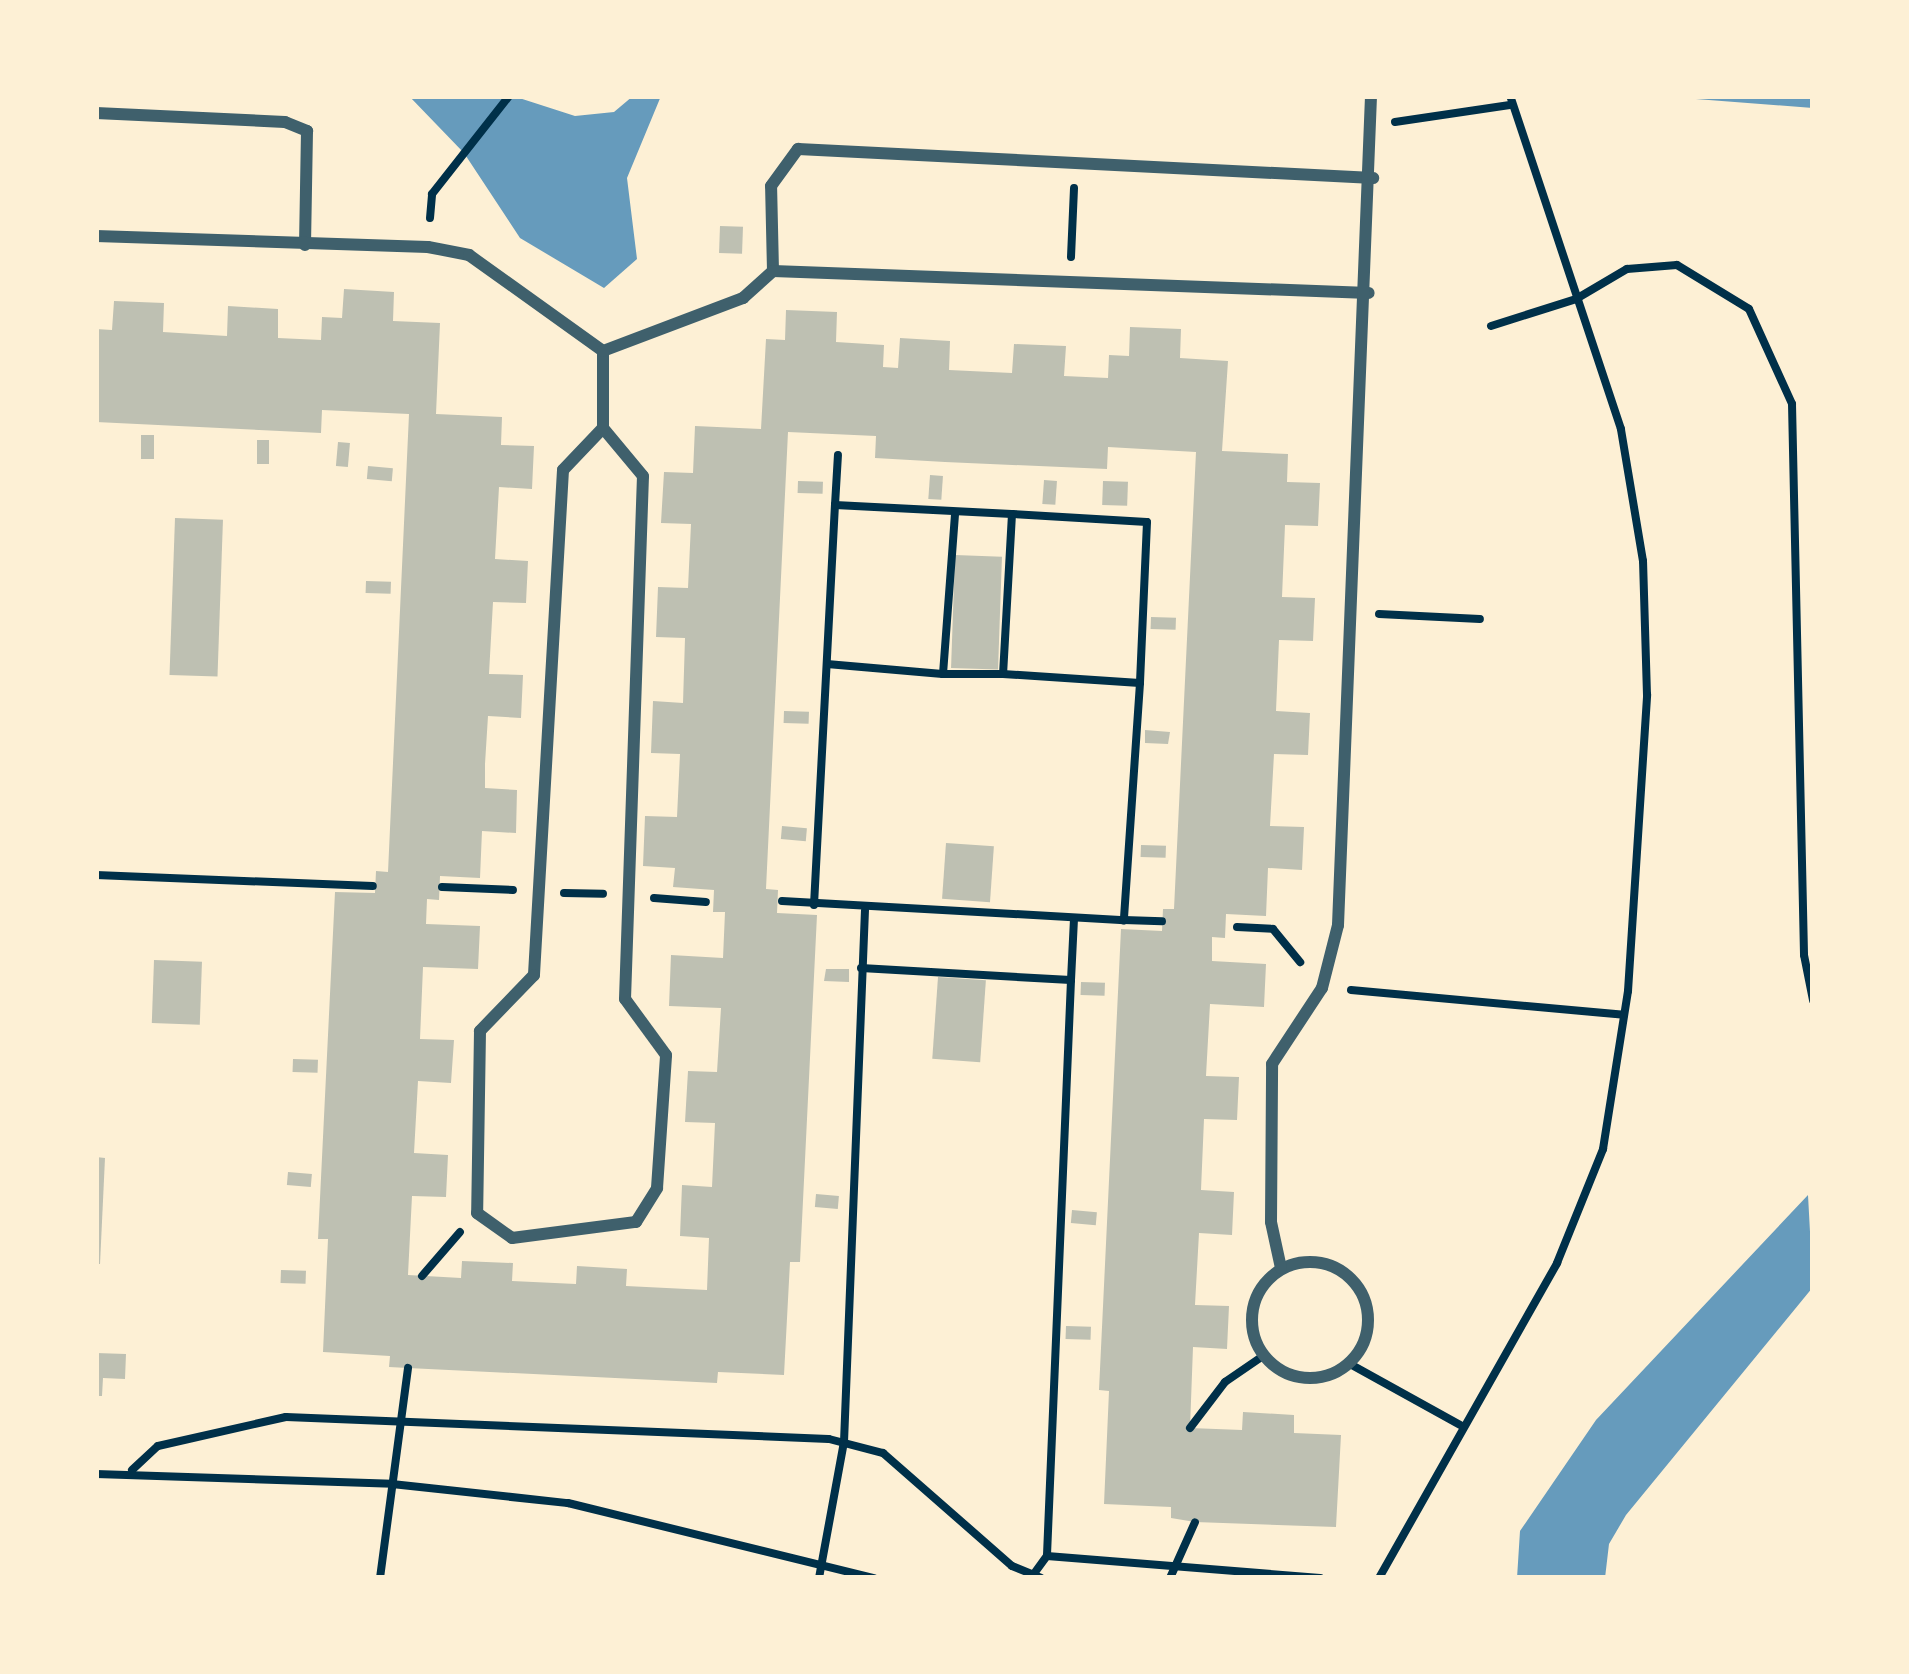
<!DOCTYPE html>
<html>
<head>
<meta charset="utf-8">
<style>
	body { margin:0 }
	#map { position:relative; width:1909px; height:1674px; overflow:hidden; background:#fdf0d5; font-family:Rubik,sans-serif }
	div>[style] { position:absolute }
	.water>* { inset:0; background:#669bbc }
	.building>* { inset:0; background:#bec0b2; transform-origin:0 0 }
	.path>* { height:8px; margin:-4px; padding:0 4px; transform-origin:4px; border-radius:4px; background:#003049 }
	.minor>* { height:12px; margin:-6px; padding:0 6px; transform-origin:6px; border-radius:6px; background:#3f606c }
	.minor>.ring { margin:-6px; padding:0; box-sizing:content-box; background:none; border:12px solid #3f606c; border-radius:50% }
	span { translate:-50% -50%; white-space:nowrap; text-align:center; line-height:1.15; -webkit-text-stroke:10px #fdf0d5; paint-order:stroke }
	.frame { position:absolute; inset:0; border:99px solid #fdf0d5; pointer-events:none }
</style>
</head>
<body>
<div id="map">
	<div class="water">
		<i style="clip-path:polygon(409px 96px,513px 96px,575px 116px,614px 112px,633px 96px,661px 96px,627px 178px,637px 259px,604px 288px,520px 238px,464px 153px)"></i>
		<i style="clip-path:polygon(1657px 96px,1813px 96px,1813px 108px)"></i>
		<i style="clip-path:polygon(1808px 1195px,1813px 1287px,1626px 1515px,1609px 1544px,1605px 1578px,1517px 1578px,1520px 1531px,1596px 1420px)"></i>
	</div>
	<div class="building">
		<i style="left:720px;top:226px;width:23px;height:27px;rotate:2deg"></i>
		<i style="clip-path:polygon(344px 289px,394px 292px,393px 321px,440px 323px,436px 414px,502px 417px,501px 445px,534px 446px,532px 489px,499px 487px,495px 559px,528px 561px,526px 603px,493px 602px,489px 674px,523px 675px,521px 718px,488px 716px,485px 764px,485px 788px,517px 790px,516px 833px,482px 831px,480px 878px,440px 876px,439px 900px,427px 899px,426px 924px,480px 926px,478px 969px,423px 967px,420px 1039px,454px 1040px,451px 1083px,418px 1081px,414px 1153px,448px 1155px,446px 1197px,412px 1196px,408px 1275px,461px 1278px,462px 1261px,513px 1263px,512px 1281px,576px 1284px,577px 1266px,627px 1269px,626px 1286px,707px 1290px,709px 1238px,680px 1236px,682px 1185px,712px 1187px,715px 1123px,685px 1122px,688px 1071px,717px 1072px,721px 1008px,669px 1006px,671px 955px,723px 958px,725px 912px,713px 912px,714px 890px,673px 887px,675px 868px,643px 866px,645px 816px,677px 817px,680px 754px,651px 753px,653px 701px,683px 703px,685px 638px,656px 637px,658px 587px,688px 588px,691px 524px,661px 523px,664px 472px,693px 473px,695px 426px,761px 429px,766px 339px,785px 340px,786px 310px,837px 312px,836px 342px,884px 345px,883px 367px,898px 368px,900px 338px,950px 341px,949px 370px,1012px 373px,1014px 344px,1066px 346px,1064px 376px,1108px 378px,1109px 355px,1129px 356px,1130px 327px,1181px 329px,1180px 358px,1228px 361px,1222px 451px,1288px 454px,1287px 482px,1320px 483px,1318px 526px,1285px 525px,1282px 597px,1315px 598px,1313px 641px,1279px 640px,1276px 711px,1310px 713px,1308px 755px,1274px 754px,1270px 826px,1304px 827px,1302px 870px,1268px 868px,1266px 916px,1226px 914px,1225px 938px,1212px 937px,1212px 961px,1266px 964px,1264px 1007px,1210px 1004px,1206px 1076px,1239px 1077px,1237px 1120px,1204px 1119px,1201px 1190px,1234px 1192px,1232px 1235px,1199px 1233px,1195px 1305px,1229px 1306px,1227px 1349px,1193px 1347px,1190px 1428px,1242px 1430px,1243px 1412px,1294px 1415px,1294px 1433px,1341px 1435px,1336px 1527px,1195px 1522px,1171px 1518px,1171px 1507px,1104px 1504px,1109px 1391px,1099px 1390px,1121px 929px,1162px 931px,1163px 909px,1174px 909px,1196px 452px,1108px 447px,1107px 469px,945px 462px,875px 458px,876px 436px,788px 432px,766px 889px,778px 890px,777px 913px,817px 915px,800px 1262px,790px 1262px,784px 1375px,718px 1372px,717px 1383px,408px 1368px,389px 1367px,390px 1356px,323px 1352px,328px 1239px,318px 1239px,335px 892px,375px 893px,376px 871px,388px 872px,409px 414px,322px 410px,321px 433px,96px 422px,96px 329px,112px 330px,114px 301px,164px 303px,163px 332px,227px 336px,228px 306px,278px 309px,278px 338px,321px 340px,322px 317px,342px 318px)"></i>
		<i style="left:141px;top:435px;width:13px;height:24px"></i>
		<i style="left:257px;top:440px;width:12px;height:24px"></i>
		<i style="left:338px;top:442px;width:12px;height:24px;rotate:5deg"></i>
		<i style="left:368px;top:466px;width:25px;height:13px;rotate:5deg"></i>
		<i style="left:930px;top:475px;width:13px;height:24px;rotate:4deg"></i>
		<i style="left:1044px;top:480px;width:13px;height:24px;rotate:4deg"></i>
		<i style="left:798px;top:481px;width:25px;height:12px;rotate:2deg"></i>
		<i style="left:1103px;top:481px;width:25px;height:24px;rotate:2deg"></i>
		<i style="left:175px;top:518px;width:48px;height:157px;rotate:2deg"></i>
		<i style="left:955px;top:555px;width:47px;height:113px;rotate:2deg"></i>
		<i style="left:366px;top:581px;width:25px;height:12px;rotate:2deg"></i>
		<i style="left:1151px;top:617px;width:25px;height:12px;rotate:2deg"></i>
		<i style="left:784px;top:711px;width:25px;height:12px;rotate:2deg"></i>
		<i style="clip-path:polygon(1145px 730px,1170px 732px,1168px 744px,1145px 743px)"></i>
		<i style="left:782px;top:826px;width:25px;height:13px;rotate:5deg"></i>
		<i style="left:946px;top:843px;width:48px;height:56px;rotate:4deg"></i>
		<i style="left:1141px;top:845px;width:25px;height:12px;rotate:2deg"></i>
		<i style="left:154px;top:960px;width:48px;height:63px;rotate:2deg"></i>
		<i style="clip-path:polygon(826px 969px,849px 969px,849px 982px,824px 981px)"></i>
		<i style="left:938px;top:977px;width:48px;height:82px;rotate:4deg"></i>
		<i style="left:1081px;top:982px;width:24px;height:13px;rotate:2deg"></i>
		<i style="left:293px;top:1059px;width:25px;height:13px;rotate:2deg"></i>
		<i style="clip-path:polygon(96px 1157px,105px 1158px,100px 1264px,96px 1264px)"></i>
		<i style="left:288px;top:1172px;width:24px;height:13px;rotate:5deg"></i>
		<i style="left:816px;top:1194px;width:23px;height:13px;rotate:5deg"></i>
		<i style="left:1072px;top:1210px;width:25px;height:13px;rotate:5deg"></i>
		<i style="left:281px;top:1270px;width:25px;height:13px;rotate:2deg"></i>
		<i style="left:1066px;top:1326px;width:25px;height:13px;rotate:2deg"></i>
		<i style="clip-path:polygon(96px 1353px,126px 1354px,125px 1379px,103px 1378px,102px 1396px,96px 1396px)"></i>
	</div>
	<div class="path">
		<i style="left:1395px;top:122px;width:116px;rotate:-8.4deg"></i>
		<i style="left:430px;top:218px;width:24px;rotate:-85deg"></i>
		<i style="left:432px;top:194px;width:125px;rotate:-51.8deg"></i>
		<i style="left:1071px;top:257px;width:69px;rotate:-87.5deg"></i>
		<i style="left:1491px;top:326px;width:89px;rotate:-17.6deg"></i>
		<i style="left:1576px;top:299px;width:59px;rotate:-30.5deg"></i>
		<i style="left:1627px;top:269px;width:50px;rotate:-4.6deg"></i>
		<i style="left:1677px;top:265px;width:84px;rotate:31.4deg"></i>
		<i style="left:1749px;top:309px;width:104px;rotate:65.6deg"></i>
		<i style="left:1792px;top:404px;width:551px;rotate:88.75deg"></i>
		<i style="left:1804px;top:955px;width:46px;rotate:78.7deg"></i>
		<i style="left:835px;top:505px;width:50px;rotate:-86.6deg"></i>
		<i style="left:1012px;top:514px;width:135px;rotate:3.4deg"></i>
		<i style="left:1147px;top:522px;width:161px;rotate:92.5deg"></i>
		<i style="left:1379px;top:614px;width:101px;rotate:2.8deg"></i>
		<i style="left:827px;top:664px;width:116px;rotate:4.9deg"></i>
		<i style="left:943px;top:674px;width:161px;rotate:-85.7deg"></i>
		<i style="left:943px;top:674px;width:60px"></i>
		<i style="left:96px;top:875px;width:277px;rotate:2.3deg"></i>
		<i style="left:442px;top:887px;width:71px;rotate:2.4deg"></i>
		<i style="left:564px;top:893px;width:39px;rotate:1deg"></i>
		<i style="left:654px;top:898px;width:52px;rotate:4.4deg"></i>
		<i style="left:782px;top:901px;width:343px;rotate:3.2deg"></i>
		<i style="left:814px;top:905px;width:401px;rotate:-87deg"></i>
		<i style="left:835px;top:505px;width:177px;rotate:2.9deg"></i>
		<i style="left:1012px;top:514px;width:160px;rotate:93.2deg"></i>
		<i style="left:1003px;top:674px;width:137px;rotate:3.8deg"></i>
		<i style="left:1140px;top:683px;width:238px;rotate:93.9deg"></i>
		<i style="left:1124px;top:920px;width:38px;rotate:2deg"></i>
		<i style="left:1237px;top:927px;width:36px;rotate:3deg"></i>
		<i style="left:1273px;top:929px;width:43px;rotate:50.7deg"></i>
		<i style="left:861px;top:968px;width:210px;rotate:3.3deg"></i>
		<i style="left:1071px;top:980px;width:576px;rotate:92.39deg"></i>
		<i style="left:1071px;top:980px;width:61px;rotate:-87.2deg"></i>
		<i style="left:1351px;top:990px;width:274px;rotate:5.2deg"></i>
		<i style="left:422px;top:1276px;width:58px;rotate:-49.2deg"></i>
		<i style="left:1350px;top:1364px;width:126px;rotate:29deg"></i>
		<i style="left:1190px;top:1428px;width:58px;rotate:-52.7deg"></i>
		<i style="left:1225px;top:1382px;width:46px;rotate:-34.4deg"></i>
		<i style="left:132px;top:1470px;width:35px;rotate:-43deg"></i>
		<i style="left:158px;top:1446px;width:131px;rotate:-12.8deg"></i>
		<i style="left:286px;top:1417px;width:543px;rotate:2.32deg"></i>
		<i style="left:829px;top:1439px;width:56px;rotate:14.5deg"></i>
		<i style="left:883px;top:1453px;width:171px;rotate:41.2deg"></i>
		<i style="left:1012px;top:1566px;width:31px;rotate:22deg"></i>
		<i style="left:96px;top:1474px;width:296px;rotate:1.9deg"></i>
		<i style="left:392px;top:1484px;width:177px;rotate:6.2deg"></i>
		<i style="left:568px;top:1503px;width:315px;rotate:13.8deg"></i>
		<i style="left:1033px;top:1575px;width:24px;rotate:-54deg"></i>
		<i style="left:1047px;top:1556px;width:274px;rotate:4.6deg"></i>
		<i style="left:380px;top:1578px;width:212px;rotate:-82.4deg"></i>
		<i style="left:819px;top:1578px;width:138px;rotate:-79.6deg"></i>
		<i style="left:844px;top:1442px;width:532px;rotate:-87.74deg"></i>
		<i style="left:1170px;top:1578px;width:61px;rotate:-65.9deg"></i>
		<i style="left:1379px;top:1578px;width:362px;rotate:-60.5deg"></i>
		<i style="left:1557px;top:1263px;width:123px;rotate:-68deg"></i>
		<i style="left:1603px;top:1149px;width:160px;rotate:-81deg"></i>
		<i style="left:1628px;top:991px;width:297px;rotate:-86.3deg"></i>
		<i style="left:1647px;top:695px;width:134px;rotate:-91.7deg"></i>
		<i style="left:1643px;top:561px;width:134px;rotate:-99.5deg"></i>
		<i style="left:1621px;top:429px;width:351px;rotate:-108.4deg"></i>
	</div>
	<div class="minor">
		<i style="left:96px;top:113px;width:189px;rotate:2.7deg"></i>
		<i style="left:285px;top:122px;width:24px;rotate:22deg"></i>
		<i style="left:307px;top:131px;width:114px;rotate:91deg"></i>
		<i style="left:96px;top:236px;width:332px;rotate:1.9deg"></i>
		<i style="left:428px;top:247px;width:42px;rotate:11deg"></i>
		<i style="left:469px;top:255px;width:165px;rotate:35.6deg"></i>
		<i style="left:773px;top:271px;width:85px;rotate:-91.3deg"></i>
		<i style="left:771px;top:186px;width:46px;rotate:-53.9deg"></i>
		<i style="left:798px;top:149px;width:576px;rotate:2.89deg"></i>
		<i style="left:603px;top:428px;width:58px;rotate:133.6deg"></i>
		<i style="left:563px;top:470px;width:506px;rotate:93.29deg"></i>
		<i style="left:534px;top:975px;width:78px;rotate:134deg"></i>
		<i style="left:480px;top:1031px;width:182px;rotate:90.9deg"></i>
		<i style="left:477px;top:1213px;width:43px;rotate:35.5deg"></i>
		<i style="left:512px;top:1238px;width:125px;rotate:-7.4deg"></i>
		<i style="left:636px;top:1222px;width:40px;rotate:-58deg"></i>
		<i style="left:657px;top:1188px;width:133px;rotate:-86.1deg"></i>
		<i style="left:666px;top:1055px;width:69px;rotate:-126.2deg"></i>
		<i style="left:625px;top:999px;width:523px;rotate:-88.03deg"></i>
		<i style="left:643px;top:476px;width:62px;rotate:-129.8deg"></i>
		<i style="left:603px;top:428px;width:77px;rotate:-90deg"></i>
		<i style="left:603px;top:351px;width:150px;rotate:-20.7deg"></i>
		<i style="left:743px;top:298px;width:40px;rotate:-42deg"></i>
		<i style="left:773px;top:271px;width:596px;rotate:2.11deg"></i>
		<i class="ring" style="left:1252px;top:1262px;width:104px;height:104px"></i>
		<i style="left:1281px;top:1268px;width:47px;rotate:-102.3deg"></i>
		<i style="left:1271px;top:1222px;width:158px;rotate:-89.6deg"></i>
		<i style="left:1272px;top:1064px;width:91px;rotate:-56.7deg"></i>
		<i style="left:1322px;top:988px;width:65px;rotate:-75.7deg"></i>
		<i style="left:1338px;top:925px;width:830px;rotate:-87.72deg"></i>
	</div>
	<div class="frame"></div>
</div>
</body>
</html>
